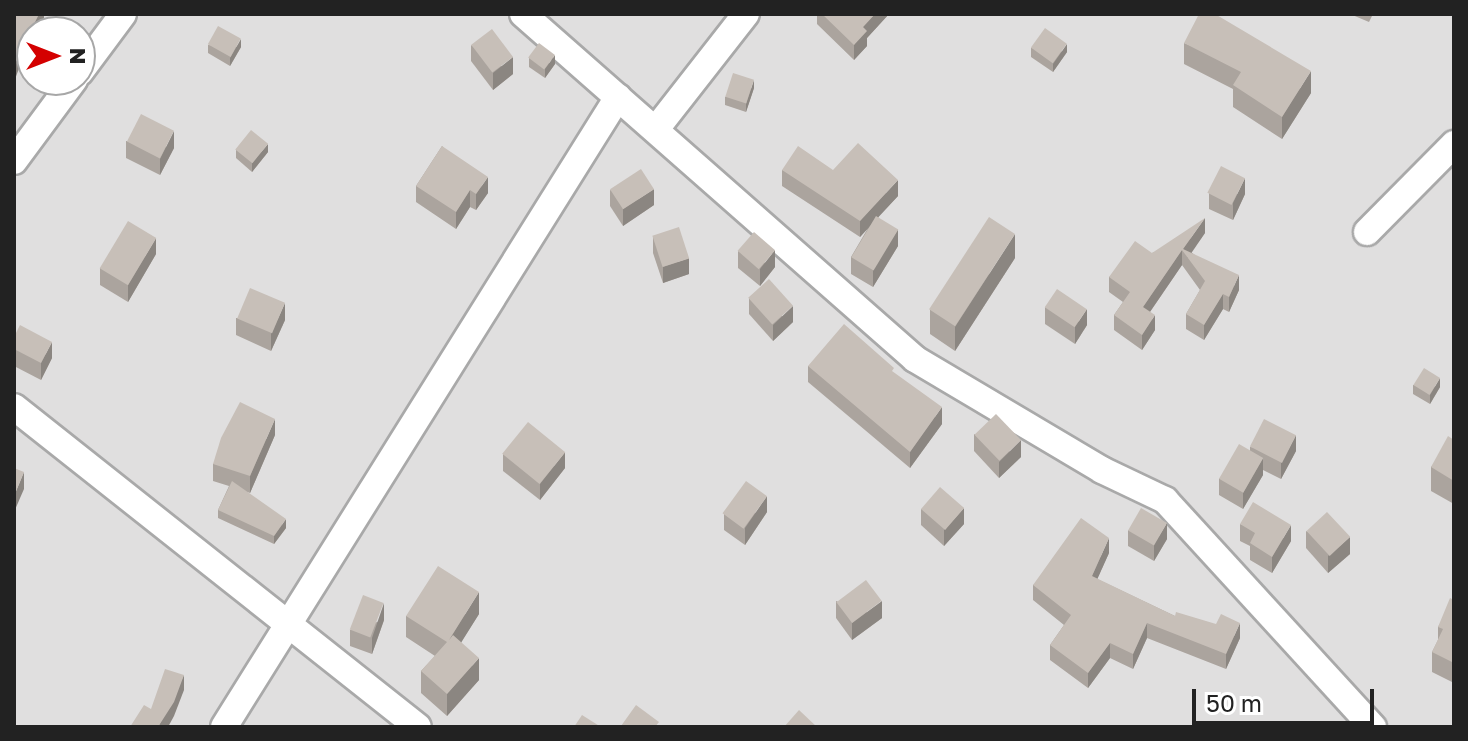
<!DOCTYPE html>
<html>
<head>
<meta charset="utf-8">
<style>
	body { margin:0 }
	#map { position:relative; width:1468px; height:741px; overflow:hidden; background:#f2efe9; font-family:"Golos Text",sans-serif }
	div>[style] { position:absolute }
	.residential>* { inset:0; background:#e0dfdf }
	.roads { filter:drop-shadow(2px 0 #a9a9a9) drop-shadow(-2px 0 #a9a9a9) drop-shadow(0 2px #a9a9a9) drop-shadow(0 -2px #a9a9a9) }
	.street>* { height:26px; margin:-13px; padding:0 13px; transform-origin:13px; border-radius:13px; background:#fff }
	.wall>* { inset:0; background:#aba49e }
	.shaded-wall>* { inset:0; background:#8b8681 }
	.building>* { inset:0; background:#c7bfb8; transform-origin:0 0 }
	span { translate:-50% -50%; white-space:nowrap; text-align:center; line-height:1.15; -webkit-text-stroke:7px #fff; paint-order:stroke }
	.frame { position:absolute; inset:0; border:16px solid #222; pointer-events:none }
	.north { position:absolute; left:16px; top:16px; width:80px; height:80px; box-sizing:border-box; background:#fff; border:2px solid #a7a7a7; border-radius:50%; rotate:90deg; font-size:22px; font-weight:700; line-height:32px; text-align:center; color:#222 }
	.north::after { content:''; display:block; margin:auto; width:28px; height:36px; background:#d40000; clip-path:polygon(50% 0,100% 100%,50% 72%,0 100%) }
	.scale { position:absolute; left:1192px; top:689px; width:182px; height:36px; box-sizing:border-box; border:4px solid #222; border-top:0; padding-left:10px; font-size:24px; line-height:28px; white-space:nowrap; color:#222; -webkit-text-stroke:6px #fff; paint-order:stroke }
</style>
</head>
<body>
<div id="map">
	<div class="residential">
		<i style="clip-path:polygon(evenodd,14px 14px,1454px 14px,1454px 727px,14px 727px,14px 14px,32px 32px,80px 32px,80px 80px,32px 80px,32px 32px)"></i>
	</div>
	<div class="roads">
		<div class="street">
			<i style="left:523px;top:14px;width:522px;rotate:41.35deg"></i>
			<i style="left:915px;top:359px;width:217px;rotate:30.7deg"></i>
			<i style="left:1102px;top:470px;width:70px;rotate:25.5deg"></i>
			<i style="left:1165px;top:500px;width:308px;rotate:47.5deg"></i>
			<i style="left:80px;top:72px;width:72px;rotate:-53.4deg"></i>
			<i style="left:656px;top:129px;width:146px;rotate:-52deg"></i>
			<i style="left:14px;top:161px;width:101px;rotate:-53.5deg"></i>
			<i style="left:1367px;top:232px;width:124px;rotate:-45.3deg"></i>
			<i style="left:14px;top:407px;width:515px;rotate:38.38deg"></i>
			<i style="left:224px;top:727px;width:743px;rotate:-57.98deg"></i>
		</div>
	</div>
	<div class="wall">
		<i style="clip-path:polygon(14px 14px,44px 14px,44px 18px,31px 46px,28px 44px)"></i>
		<i style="clip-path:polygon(817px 14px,889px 14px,867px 38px,867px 46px,854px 60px,817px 24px)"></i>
		<i style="clip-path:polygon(1350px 14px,1373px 14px,1369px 22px)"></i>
		<i style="clip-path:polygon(1184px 43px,1311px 93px,1282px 139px,1233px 107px,1233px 89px,1184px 64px)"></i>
		<i style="clip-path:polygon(208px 45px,241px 47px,230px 66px,208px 53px)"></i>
		<i style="clip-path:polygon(471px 45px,513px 74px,493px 90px,471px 61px)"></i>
		<i style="clip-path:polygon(1031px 48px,1067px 52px,1053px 72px,1031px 57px)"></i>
		<i style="clip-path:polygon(529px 58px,555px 64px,545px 78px,529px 67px)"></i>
		<i style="clip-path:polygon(754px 88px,746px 112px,725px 105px,725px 97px)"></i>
		<i style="clip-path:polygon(126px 141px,174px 148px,160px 175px,126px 158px)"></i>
		<i style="clip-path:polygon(442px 146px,488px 193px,476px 210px,470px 207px,456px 229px,416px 202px,416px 186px)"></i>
		<i style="clip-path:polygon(236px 150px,268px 152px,252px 172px,236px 158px)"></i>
		<i style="clip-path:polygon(782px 170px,898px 196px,878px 217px,898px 246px,873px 287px,851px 274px,851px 257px,868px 228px,860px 237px,782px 186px)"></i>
		<i style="clip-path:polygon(610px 190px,654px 205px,623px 226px,610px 206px)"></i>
		<i style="clip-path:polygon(1209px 193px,1245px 194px,1233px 220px,1209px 209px)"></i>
		<i style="clip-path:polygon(1205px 233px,1191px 252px,1239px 290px,1229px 312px,1223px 309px,1204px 340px,1186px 329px,1186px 314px,1200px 290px,1182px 265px,1150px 312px,1155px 330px,1142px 350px,1114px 330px,1114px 315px,1123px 302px,1109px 292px,1109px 277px,1152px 253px)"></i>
		<i style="clip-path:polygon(653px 236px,689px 274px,663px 283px,653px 253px)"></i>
		<i style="clip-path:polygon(738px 251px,775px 267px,760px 286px,738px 268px)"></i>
		<i style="clip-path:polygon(156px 254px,128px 302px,100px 285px,100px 268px)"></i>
		<i style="clip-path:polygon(1015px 258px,955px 351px,930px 334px,930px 310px)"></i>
		<i style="clip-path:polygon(749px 298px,793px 322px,773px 341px,749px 314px)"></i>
		<i style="clip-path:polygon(1045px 307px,1087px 325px,1075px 344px,1045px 324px)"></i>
		<i style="clip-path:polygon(236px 318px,285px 320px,271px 351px,236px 335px)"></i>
		<i style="clip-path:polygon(14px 337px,52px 358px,41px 380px,14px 366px)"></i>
		<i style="clip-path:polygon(808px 366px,894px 373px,942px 424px,910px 468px,808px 382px)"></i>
		<i style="clip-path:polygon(1413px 385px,1440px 387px,1430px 404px,1413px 394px)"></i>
		<i style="clip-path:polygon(974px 434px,1021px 457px,999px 478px,974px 451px)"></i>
		<i style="clip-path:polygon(275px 435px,250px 493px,247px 492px,286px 528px,274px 544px,218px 518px,218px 510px,229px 486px,213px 481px,213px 464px)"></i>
		<i style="clip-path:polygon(1454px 440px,1454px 504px,1431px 491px,1431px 467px)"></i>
		<i style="clip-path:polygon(1250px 447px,1296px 451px,1281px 479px,1263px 470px,1263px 475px,1243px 509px,1219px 495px,1219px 479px,1250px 451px)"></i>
		<i style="clip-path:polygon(503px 454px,565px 468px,540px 500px,503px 471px)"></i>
		<i style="clip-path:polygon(921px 509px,964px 524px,944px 546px,921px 525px)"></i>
		<i style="clip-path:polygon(767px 512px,745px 545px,724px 530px,724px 514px)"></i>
		<i style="clip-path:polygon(1240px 524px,1291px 541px,1272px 573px,1250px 560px,1250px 546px,1240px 541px)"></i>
		<i style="clip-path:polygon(1128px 530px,1167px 539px,1154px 561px,1128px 546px)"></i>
		<i style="clip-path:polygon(1306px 531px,1350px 554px,1328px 573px,1306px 548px)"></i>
		<i style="clip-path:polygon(1109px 553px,1097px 579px,1175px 616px,1240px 638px,1226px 669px,1147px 638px,1133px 669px,1110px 658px,1088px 688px,1050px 660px,1050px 645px,1064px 625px,1033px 600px,1033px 585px)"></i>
		<i style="clip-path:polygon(1454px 600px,1454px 683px,1432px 672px,1432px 652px,1438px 640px,1438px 627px)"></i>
		<i style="clip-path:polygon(836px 601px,882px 618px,852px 640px,836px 618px)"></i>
		<i style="clip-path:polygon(479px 614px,461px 642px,479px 680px,447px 716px,421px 693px,421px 671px,435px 656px,406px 637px,406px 616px)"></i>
		<i style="clip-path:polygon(384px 620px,372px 654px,350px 646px,350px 630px)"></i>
		<i style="clip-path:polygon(1454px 686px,1454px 710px,1452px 708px,1452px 688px)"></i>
	</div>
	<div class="shaded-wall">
		<i style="clip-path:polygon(39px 14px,44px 14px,44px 18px,38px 32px,32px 32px,32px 43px,31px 46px,31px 30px)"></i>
		<i style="clip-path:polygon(875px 14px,889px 14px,867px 38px,867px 46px,854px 60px,854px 45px,863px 27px)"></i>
		<i style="clip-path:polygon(28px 29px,28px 44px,14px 82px,14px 67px)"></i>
		<i style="clip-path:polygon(241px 39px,241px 47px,230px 66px,230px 58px)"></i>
		<i style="clip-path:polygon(1067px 44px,1067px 52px,1053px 72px,1053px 64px)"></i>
		<i style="clip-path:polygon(555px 55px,555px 64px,545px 78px,545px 69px)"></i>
		<i style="clip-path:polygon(513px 57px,513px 74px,493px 90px,493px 73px)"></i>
		<i style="clip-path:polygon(1311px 71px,1311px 93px,1282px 139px,1282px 117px)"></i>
		<i style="clip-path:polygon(754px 80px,754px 88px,746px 112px,746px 104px)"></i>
		<i style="clip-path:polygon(174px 131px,174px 148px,160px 175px,160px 159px)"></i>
		<i style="clip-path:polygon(268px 144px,268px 152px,252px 172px,252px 163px)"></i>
		<i style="clip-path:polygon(488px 177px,488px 193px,476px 210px,476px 194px)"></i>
		<i style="clip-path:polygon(1245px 178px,1245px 194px,1233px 220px,1233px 203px)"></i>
		<i style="clip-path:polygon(898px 180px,898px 196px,860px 237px,860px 221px)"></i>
		<i style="clip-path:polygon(654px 189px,654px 205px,623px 226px,623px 209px)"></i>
		<i style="clip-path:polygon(470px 190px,470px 207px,456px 229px,456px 212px)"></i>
		<i style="clip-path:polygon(1205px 218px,1205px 233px,1188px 258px,1183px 249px)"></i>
		<i style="clip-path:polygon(898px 229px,898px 246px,873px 287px,873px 270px)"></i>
		<i style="clip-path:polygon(1015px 234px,1015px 258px,955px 351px,955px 327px)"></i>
		<i style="clip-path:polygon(156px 238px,156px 254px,128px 302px,128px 285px)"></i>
		<i style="clip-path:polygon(775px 250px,775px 267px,760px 286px,760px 269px)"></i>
		<i style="clip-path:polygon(1182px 250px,1182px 265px,1143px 322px,1143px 307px)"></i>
		<i style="clip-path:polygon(689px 258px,689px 274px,663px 283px,663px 267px)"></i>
		<i style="clip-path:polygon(1239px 275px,1239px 290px,1229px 312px,1229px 297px)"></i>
		<i style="clip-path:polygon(1223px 294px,1223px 309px,1204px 340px,1204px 325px)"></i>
		<i style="clip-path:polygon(285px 303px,285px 320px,271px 351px,271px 334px)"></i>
		<i style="clip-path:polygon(793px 306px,793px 322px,773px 341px,773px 325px)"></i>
		<i style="clip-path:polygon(1087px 309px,1087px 325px,1075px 344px,1075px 327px)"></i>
		<i style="clip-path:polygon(1155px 315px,1155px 330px,1142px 350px,1142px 335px)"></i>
		<i style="clip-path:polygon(52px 342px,52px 358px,41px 380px,41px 363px)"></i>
		<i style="clip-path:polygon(1440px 378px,1440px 387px,1430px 404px,1430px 395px)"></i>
		<i style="clip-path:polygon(942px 407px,942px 424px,910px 468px,910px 452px)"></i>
		<i style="clip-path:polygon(275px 419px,275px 435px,250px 493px,250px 476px)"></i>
		<i style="clip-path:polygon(1296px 435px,1296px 451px,1281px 479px,1281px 463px)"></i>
		<i style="clip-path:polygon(1021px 440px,1021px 457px,999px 478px,999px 462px)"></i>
		<i style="clip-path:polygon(565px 452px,565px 468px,540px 500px,540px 484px)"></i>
		<i style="clip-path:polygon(1263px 458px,1263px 475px,1243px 509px,1243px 493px)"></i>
		<i style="clip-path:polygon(24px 472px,24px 489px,14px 512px,14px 496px)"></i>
		<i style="clip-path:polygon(767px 496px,767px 512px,745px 545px,745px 528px)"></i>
		<i style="clip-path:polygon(964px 508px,964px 524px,944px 546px,944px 530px)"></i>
		<i style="clip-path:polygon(286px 519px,286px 528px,274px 544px,274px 536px)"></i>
		<i style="clip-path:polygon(1167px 523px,1167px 539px,1154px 561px,1154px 544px)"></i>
		<i style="clip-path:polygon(1291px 525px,1291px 541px,1272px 573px,1272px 557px)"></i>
		<i style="clip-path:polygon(1350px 537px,1350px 554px,1328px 573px,1328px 556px)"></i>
		<i style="clip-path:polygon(1109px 538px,1109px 553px,1092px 591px,1092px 576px)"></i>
		<i style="clip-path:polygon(479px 592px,479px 614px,449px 662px,449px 640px)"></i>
		<i style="clip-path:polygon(882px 601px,882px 618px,852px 640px,852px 623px)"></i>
		<i style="clip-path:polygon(384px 603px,384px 620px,372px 654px,372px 638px)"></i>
		<i style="clip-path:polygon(1147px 623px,1147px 638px,1133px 669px,1133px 654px)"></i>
		<i style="clip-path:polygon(1240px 623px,1240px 638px,1226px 669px,1226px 654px)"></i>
		<i style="clip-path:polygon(1110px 643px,1110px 658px,1088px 688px,1088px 673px)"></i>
		<i style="clip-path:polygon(479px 658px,479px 680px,447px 716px,447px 694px)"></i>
		<i style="clip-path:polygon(184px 675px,184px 690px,174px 716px,168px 727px,158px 727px)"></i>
	</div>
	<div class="building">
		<i style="clip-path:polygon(14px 14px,39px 14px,31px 30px,28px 29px,14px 67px)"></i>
		<i style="clip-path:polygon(822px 14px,875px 14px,863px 27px,867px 31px,854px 45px)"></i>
		<i style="clip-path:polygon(1199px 14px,1215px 14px,1311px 71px,1282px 117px,1233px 85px,1241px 72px,1184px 43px)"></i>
		<i style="left:218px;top:26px;width:26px;height:21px;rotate:29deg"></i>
		<i style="left:1045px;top:28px;width:27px;height:24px;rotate:36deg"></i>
		<i style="left:492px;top:29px;width:35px;height:26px;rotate:53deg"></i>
		<i style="left:539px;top:43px;width:20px;height:18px;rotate:37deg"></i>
		<i style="left:733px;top:73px;width:22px;height:25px;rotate:18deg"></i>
		<i style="left:141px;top:114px;width:37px;height:31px;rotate:27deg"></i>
		<i style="left:251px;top:130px;width:22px;height:25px;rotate:39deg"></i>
		<i style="clip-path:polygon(858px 143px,898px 180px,860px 221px,782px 170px,798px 146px,833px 170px)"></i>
		<i style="clip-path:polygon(442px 146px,488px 177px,476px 194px,470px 190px,456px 212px,416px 186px)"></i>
		<i style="left:1221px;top:166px;width:27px;height:30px;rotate:27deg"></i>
		<i style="left:641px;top:169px;width:24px;height:37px;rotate:57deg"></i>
		<i style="left:876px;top:216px;width:26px;height:48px;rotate:31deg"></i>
		<i style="left:989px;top:217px;width:31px;height:110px;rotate:33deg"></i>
		<i style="clip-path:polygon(1205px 218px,1183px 249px,1239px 275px,1229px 297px,1223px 294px,1204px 325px,1186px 314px,1205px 281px,1182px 250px,1143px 307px,1155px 315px,1142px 335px,1114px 315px,1130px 292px,1109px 277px,1135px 241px,1152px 253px)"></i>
		<i style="left:128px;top:221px;width:33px;height:55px;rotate:31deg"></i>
		<i style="left:679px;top:227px;width:33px;height:28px;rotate:72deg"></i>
		<i style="left:754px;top:232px;width:28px;height:25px;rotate:41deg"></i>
		<i style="left:769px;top:279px;width:36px;height:28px;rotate:48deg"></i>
		<i style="left:250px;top:288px;width:38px;height:33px;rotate:23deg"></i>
		<i style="left:1057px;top:289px;width:36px;height:22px;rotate:34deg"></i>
		<i style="clip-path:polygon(844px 324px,894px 368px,892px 371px,942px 407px,910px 452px,808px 366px)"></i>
		<i style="clip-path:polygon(20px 325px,52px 342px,41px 363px,14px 349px,14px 337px)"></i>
		<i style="left:1424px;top:368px;width:19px;height:20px;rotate:32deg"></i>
		<i style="clip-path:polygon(240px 402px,275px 419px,250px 476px,213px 464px,221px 438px)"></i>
		<i style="left:996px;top:414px;width:36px;height:30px;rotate:46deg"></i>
		<i style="left:1264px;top:419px;width:36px;height:31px;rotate:27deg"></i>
		<i style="left:528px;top:422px;width:48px;height:41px;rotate:39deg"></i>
		<i style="clip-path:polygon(1448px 436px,1454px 440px,1454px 481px,1431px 467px)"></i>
		<i style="left:1239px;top:444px;width:28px;height:40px;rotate:30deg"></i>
		<i style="clip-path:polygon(14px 468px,24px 472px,14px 496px)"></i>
		<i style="clip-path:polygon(232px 481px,286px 519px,274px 536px,218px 510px)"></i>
		<i style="left:746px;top:481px;width:26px;height:40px;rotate:36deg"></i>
		<i style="left:940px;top:487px;width:32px;height:29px;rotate:41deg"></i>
		<i style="clip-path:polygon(1253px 502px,1291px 525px,1272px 557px,1250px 543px,1255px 533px,1240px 524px)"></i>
		<i style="left:1141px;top:508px;width:30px;height:26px;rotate:30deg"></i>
		<i style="left:1327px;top:512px;width:34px;height:28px;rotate:47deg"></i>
		<i style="clip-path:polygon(1081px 518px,1109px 538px,1092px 576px,1175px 616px,1176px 612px,1216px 624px,1221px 614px,1240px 623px,1226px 654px,1147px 623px,1133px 654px,1110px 643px,1088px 673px,1050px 645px,1071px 615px,1033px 585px)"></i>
		<i style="clip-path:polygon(438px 566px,479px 592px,449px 640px,453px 635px,479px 658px,447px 694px,421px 671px,447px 642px,406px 616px)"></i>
		<i style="left:866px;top:580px;width:26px;height:37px;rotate:53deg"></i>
		<i style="left:363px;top:595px;width:22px;height:37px;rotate:21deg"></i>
		<i style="clip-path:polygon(1450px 598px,1454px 600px,1454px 663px,1432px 652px,1443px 629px,1438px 627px)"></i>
		<i style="clip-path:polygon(165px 669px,184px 675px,174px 702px,158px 727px,130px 727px,144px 705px,151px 709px)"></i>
		<i style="clip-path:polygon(636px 705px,659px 722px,655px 727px,622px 727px,621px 726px)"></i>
		<i style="clip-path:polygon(799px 710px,817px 727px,784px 727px)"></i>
		<i style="clip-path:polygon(582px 715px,601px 727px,574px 727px)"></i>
	</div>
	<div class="frame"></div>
	<div class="north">N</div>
	<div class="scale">50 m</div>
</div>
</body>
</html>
